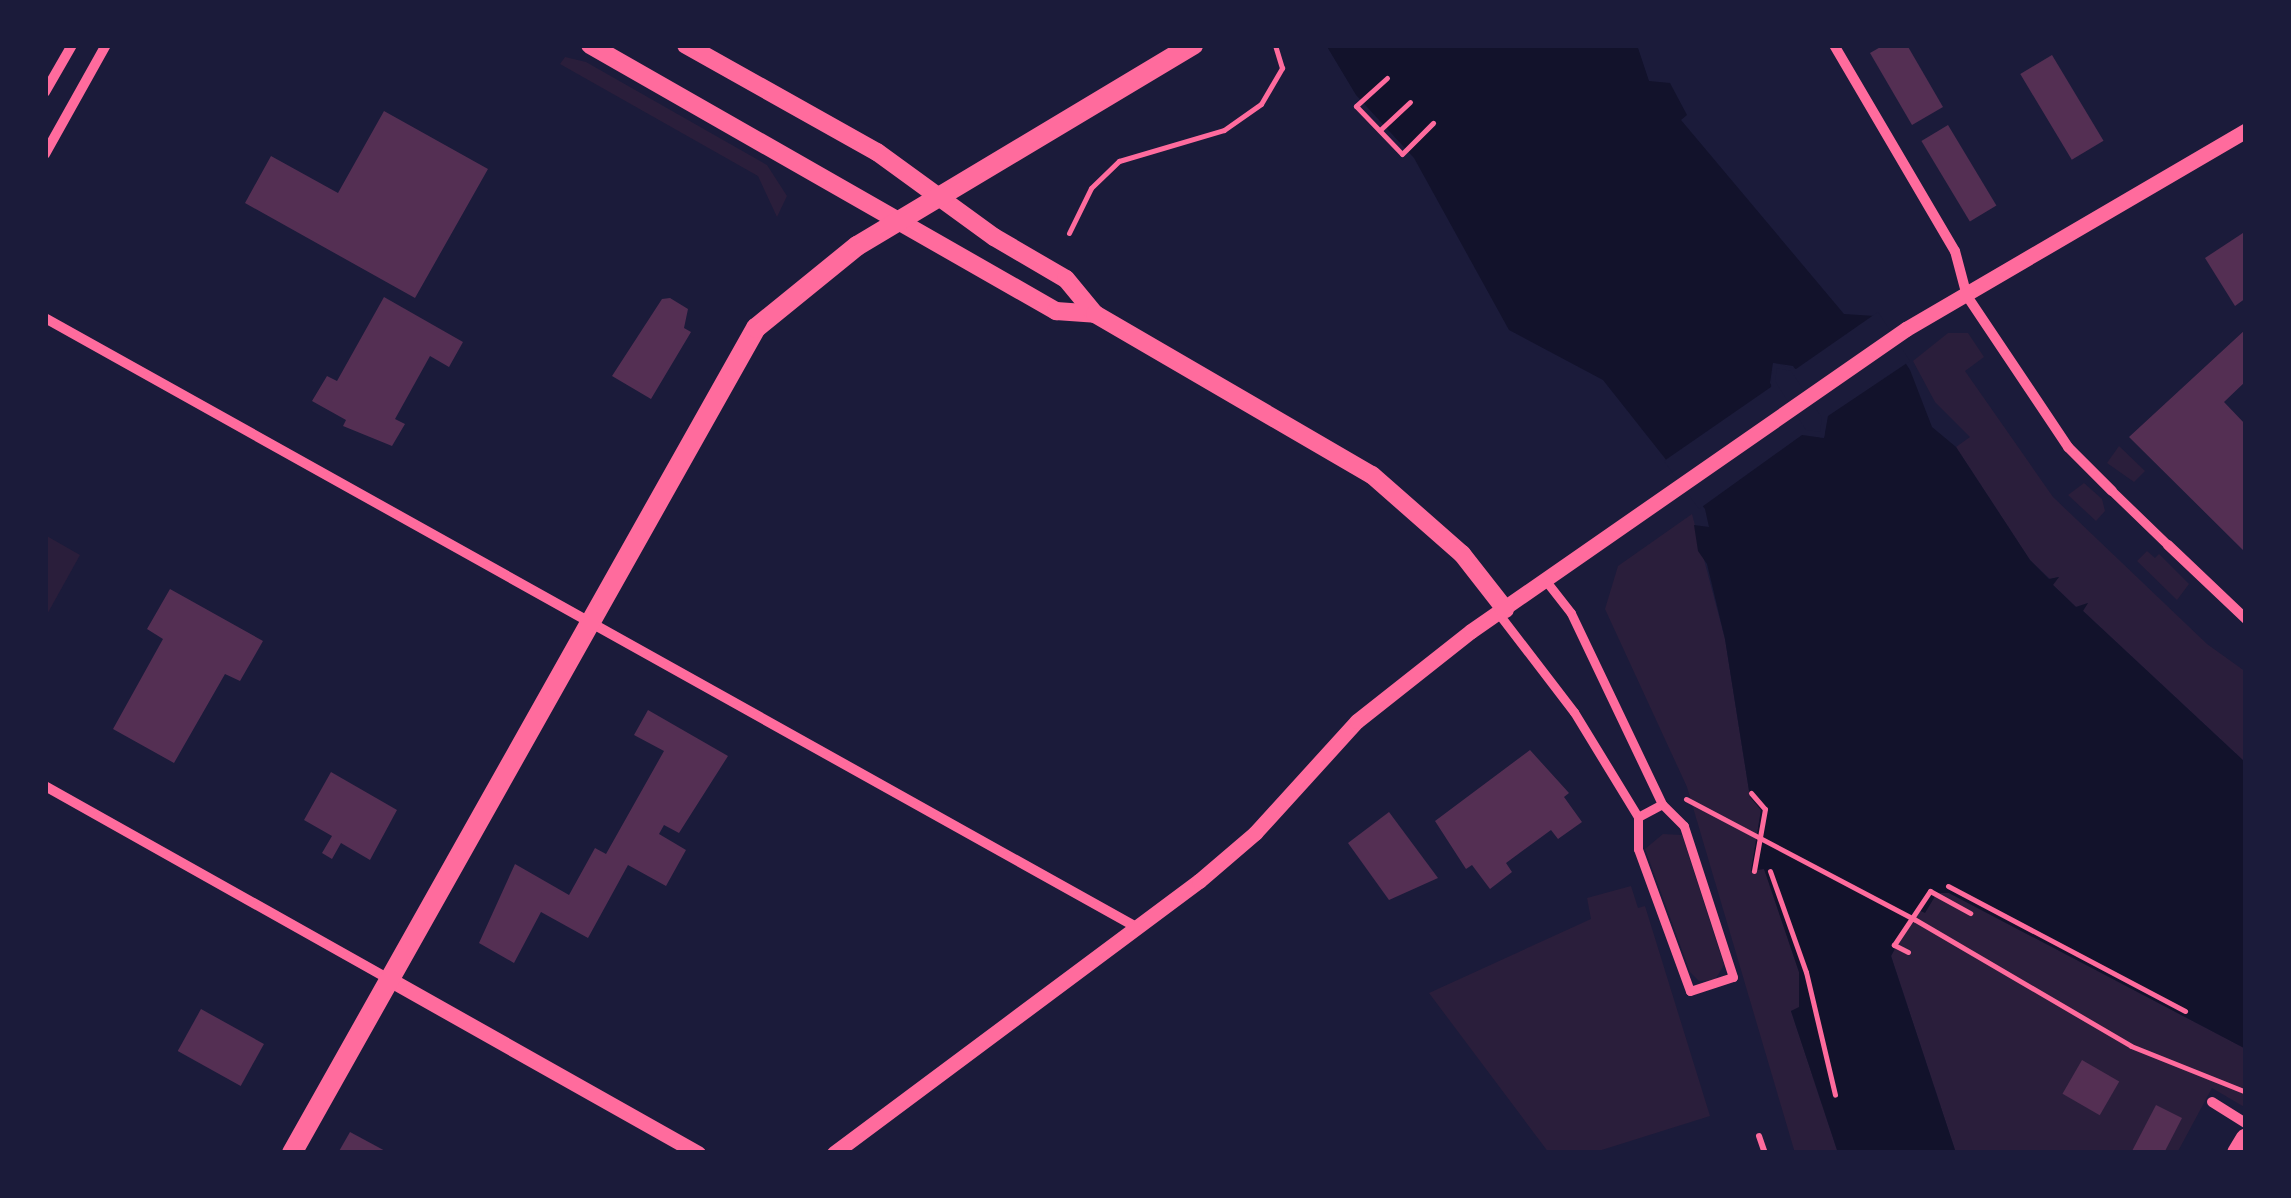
<!DOCTYPE html>
<html>
<head>
<meta charset="utf-8">
<style>
	body { margin:0 }
	#map { position:relative; width:2291px; height:1198px; overflow:hidden; background:#1b1b3a; font-family:"Sofia Sans Condensed",sans-serif }
	div>[style] { position:absolute }
	.green>* { inset:0; background:#2a1e3b }
	.water>* { inset:0; background:#12122b }
	.pier>* { inset:0; background:#1b1b3a }
	.building>* { inset:0; background:#542f53; transform-origin:0 0 }
	.path>* { height:5px; margin:-2.5px; padding:0 2.5px; transform-origin:2.5px; border-radius:2.5px; background:#ff6b9d }
	.service>* { height:6px; margin:-3px; padding:0 3px; transform-origin:3px; border-radius:3px; background:#ff6b9d }
	.pedestrian>* { height:9px; margin:-4.5px; padding:0 4.5px; transform-origin:4.5px; border-radius:4.5px; background:#ff6b9d }
	.minor>* { height:10px; margin:-5px; padding:0 5px; transform-origin:5px; border-radius:5px; background:#ff6b9d }
	.tertiary>* { height:15px; margin:-7.5px; padding:0 7.5px; transform-origin:7.5px; border-radius:7.5px; background:#ff6b9d }
	.secondary>* { height:18px; margin:-9px; padding:0 9px; transform-origin:9px; border-radius:9px; background:#ff6b9d }
	.primary>* { height:20px; margin:-10px; padding:0 10px; transform-origin:10px; border-radius:10px; background:#ff6b9d }
	span { translate:-50% -50%; white-space:nowrap; text-align:center; line-height:1.15; -webkit-text-stroke:8px #1b1b3a; paint-order:stroke }
	.frame { position:absolute; inset:0; border:48px solid #1b1b3a; pointer-events:none }
</style>
</head>
<body>
<div id="map">
	<div class="green">
		<i style="clip-path:polygon(565px 57px,586px 62px,767px 165px,787px 196px,777px 217px,758px 176px,560px 64px)"></i>
		<i style="clip-path:polygon(1948px 333px,1968px 333px,1984px 357px,1965px 371px,2053px 497px,2207px 644px,2246px 672px,2246px 763px,2082px 610px,2088px 603px,2076px 607px,2052px 584px,2059px 577px,2050px 579px,2030px 560px,1956px 447px,1970px 437px,1935px 402px,1913px 361px)"></i>
		<i style="clip-path:polygon(2119px 446px,2145px 471px,2134px 482px,2107px 463px)"></i>
		<i style="clip-path:polygon(2084px 483px,2102px 499px,2105px 511px,2096px 521px,2068px 495px)"></i>
		<i style="clip-path:polygon(1692px 514px,1725px 639px,1750px 797px,1761px 810px,1751px 871px,1764px 868px,1799px 972px,1799px 1008px,1791px 1011px,1838px 1153px,1795px 1153px,1687px 787px,1605px 609px,1618px 566px)"></i>
		<i style="clip-path:polygon(45px 535px,80px 555px,45px 618px)"></i>
		<i style="clip-path:polygon(2147px 551px,2155px 558px,2159px 554px,2189px 584px,2177px 600px,2137px 561px)"></i>
		<i style="clip-path:polygon(1663px 834px,1682px 835px,1724px 965px,1715px 980px,1699px 981px,1690px 972px,1645px 849px)"></i>
		<i style="clip-path:polygon(1631px 886px,1638px 908px,1645px 906px,1710px 1116px,1592px 1153px,1549px 1153px,1429px 993px,1591px 919px,1587px 898px)"></i>
		<i style="clip-path:polygon(1937px 893px,1949px 893px,2246px 1049px,2246px 1108px,2212px 1088px,2177px 1153px,1956px 1153px,1891px 956px,1917px 908px)"></i>
	</div>
	<div class="water">
		<i style="clip-path:polygon(evenodd,1326px 45px,1637px 45px,1649px 81px,1670px 83px,1687px 115px,1681px 120px,1844px 314px,1875px 316px,1910px 370px,1932px 427px,1956px 447px,2030px 560px,2049px 579px,2059px 577px,2053px 585px,2076px 607px,2088px 603px,2083px 611px,2246px 763px,2246px 1049px,1949px 893px,1937px 893px,1925px 913px,1916px 909px,1891px 956px,1956px 1153px,1838px 1153px,1791px 1011px,1799px 1007px,1799px 972px,1764px 869px,1751px 871px,1761px 810px,1750px 797px,1725px 639px,1707px 564px,1698px 551px,1694px 525px,1709px 527px,1705px 509px,1603px 380px,1509px 330px,1414px 158px,1356px 95px,1326px 45px,1773px 363px,1793px 366px,1827px 416px,1824px 438px,1803px 434px,1770px 383px,1773px 363px)"></i>
	</div>
	<div class="pier">
		<i style="clip-path:polygon(evenodd,1878px 312px,1910px 361px,1828px 416px,1824px 438px,1802px 435px,1699px 509px,1664px 461px,1771px 387px,1773px 363px,1796px 369px,1878px 312px,1777px 368px,1791px 371px,1822px 418px,1820px 432px,1806px 430px,1775px 381px,1777px 368px)"></i>
	</div>
	<div class="building">
		<i style="clip-path:polygon(1884px 45px,1907px 45px,1943px 107px,1912px 125px,1870px 53px)"></i>
		<i style="left:2052px;top:55px;width:100px;height:37px;rotate:59deg"></i>
		<i style="clip-path:polygon(384px 111px,488px 169px,415px 298px,245px 203px,271px 156px,338px 193px)"></i>
		<i style="left:1948px;top:125px;width:94px;height:31px;rotate:59deg"></i>
		<i style="clip-path:polygon(2246px 231px,2246px 298px,2235px 306px,2205px 258px)"></i>
		<i style="clip-path:polygon(384px 297px,463px 342px,449px 367px,430px 356px,395px 419px,405px 424px,392px 446px,343px 426px,346px 420px,312px 401px,327px 376px,337px 381px)"></i>
		<i style="clip-path:polygon(670px 298px,688px 309px,684px 328px,691px 332px,651px 399px,612px 376px,662px 299px)"></i>
		<i style="clip-path:polygon(2246px 329px,2246px 381px,2224px 402px,2246px 425px,2246px 553px,2129px 437px)"></i>
		<i style="clip-path:polygon(170px 589px,263px 641px,240px 681px,225px 674px,174px 763px,113px 729px,163px 639px,147px 629px)"></i>
		<i style="clip-path:polygon(648px 710px,728px 756px,679px 833px,664px 825px,659px 834px,686px 850px,666px 886px,628px 865px,588px 938px,541px 912px,514px 963px,479px 943px,515px 864px,569px 895px,595px 848px,606px 854px,664px 751px,634px 735px)"></i>
		<i style="clip-path:polygon(1530px 750px,1569px 793px,1564px 797px,1582px 822px,1558px 839px,1551px 830px,1506px 863px,1512px 872px,1490px 889px,1472px 865px,1466px 869px,1435px 821px)"></i>
		<i style="clip-path:polygon(331px 772px,397px 810px,370px 860px,341px 843px,332px 859px,322px 853px,332px 836px,304px 820px)"></i>
		<i style="clip-path:polygon(1389px 812px,1438px 878px,1389px 900px,1348px 843px)"></i>
		<i style="left:201px;top:1009px;width:72px;height:48px;rotate:29deg"></i>
		<i style="left:2082px;top:1060px;width:43px;height:39px;rotate:30deg"></i>
		<i style="clip-path:polygon(2156px 1105px,2182px 1118px,2164px 1153px,2131px 1153px)"></i>
		<i style="clip-path:polygon(350px 1132px,389px 1153px,338px 1153px)"></i>
	</div>
	<div class="path">
		<i style="left:1387px;top:78px;width:42px;rotate:137.9deg"></i>
		<i style="left:1356px;top:106px;width:66px;rotate:46.2deg"></i>
		<i style="left:1402px;top:154px;width:44px;rotate:-45deg"></i>
		<i style="left:1380px;top:130px;width:41px;rotate:-43deg"></i>
		<i style="left:1069px;top:233px;width:50px;rotate:-63.9deg"></i>
		<i style="left:1091px;top:188px;width:39px;rotate:-44deg"></i>
		<i style="left:1119px;top:161px;width:109px;rotate:-16.4deg"></i>
		<i style="left:1224px;top:130px;width:45px;rotate:-35.1deg"></i>
		<i style="left:1261px;top:104px;width:42px;rotate:-59.7deg"></i>
		<i style="left:1282px;top:68px;width:24px;rotate:-107deg"></i>
		<i style="left:1751px;top:793px;width:21px;rotate:49deg"></i>
		<i style="left:1765px;top:809px;width:63px;rotate:100.1deg"></i>
		<i style="left:1686px;top:799px;width:258px;rotate:27.8deg"></i>
		<i style="left:1914px;top:919px;width:251px;rotate:30.3deg"></i>
		<i style="left:2131px;top:1046px;width:124px;rotate:21.8deg"></i>
		<i style="left:1770px;top:871px;width:107px;rotate:70.4deg"></i>
		<i style="left:1806px;top:972px;width:126px;rotate:76.7deg"></i>
		<i style="left:1948px;top:886px;width:268px;rotate:27.8deg"></i>
		<i style="left:1908px;top:952px;width:16px;rotate:-153deg"></i>
		<i style="left:1894px;top:945px;width:65px;rotate:-56.3deg"></i>
		<i style="left:1930px;top:891px;width:46px;rotate:28.8deg"></i>
	</div>
	<div class="service">
		<i style="left:1759px;top:1136px;width:18px;rotate:71deg"></i>
	</div>
	<div class="pedestrian">
		<i style="left:2112px;top:491px;width:78px;rotate:44deg"></i>
		<i style="left:1498px;top:613px;width:125px;rotate:52.5deg"></i>
		<i style="left:1574px;top:712px;width:123px;rotate:58.6deg"></i>
		<i style="left:1638px;top:817px;width:32px;rotate:90deg"></i>
		<i style="left:1638px;top:849px;width:151px;rotate:69.9deg"></i>
		<i style="left:1690px;top:991px;width:45px;rotate:-18deg"></i>
		<i style="left:1733px;top:977px;width:159px;rotate:-108deg"></i>
		<i style="left:1684px;top:826px;width:31px;rotate:-135deg"></i>
		<i style="left:1662px;top:804px;width:212px;rotate:-115.5deg"></i>
		<i style="left:1571px;top:613px;width:41px;rotate:-128deg"></i>
		<i style="left:1638px;top:817px;width:27px;rotate:-28deg"></i>
	</div>
	<div class="minor">
		<i style="left:1834px;top:45px;width:239px;rotate:59.6deg"></i>
		<i style="left:1955px;top:251px;width:47px;rotate:75.1deg"></i>
		<i style="left:1967px;top:296px;width:182px;rotate:56.2deg"></i>
		<i style="left:2068px;top:447px;width:62px;rotate:45deg"></i>
		<i style="left:45px;top:92px;width:54px;rotate:-60.1deg"></i>
		<i style="left:45px;top:154px;width:125px;rotate:-60.8deg"></i>
		<i style="left:45px;top:318px;width:1252px;rotate:29.17deg"></i>
		<i style="left:2168px;top:545px;width:108px;rotate:43.5deg"></i>
		<i style="left:45px;top:786px;width:394px;rotate:29.3deg"></i>
		<i style="left:2212px;top:1102px;width:40px;rotate:32deg"></i>
	</div>
	<div class="tertiary">
		<i style="left:389px;top:979px;width:355px;rotate:29.4deg"></i>
		<i style="left:834px;top:1153px;width:455px;rotate:-36.7deg"></i>
		<i style="left:1199px;top:881px;width:74px;rotate:-40.6deg"></i>
		<i style="left:1255px;top:833px;width:151px;rotate:-47.7deg"></i>
		<i style="left:1357px;top:721px;width:145px;rotate:-38.3deg"></i>
		<i style="left:1471px;top:631px;width:530px;rotate:-34.77deg"></i>
		<i style="left:1906px;top:329px;width:394px;rotate:-30.3deg"></i>
	</div>
	<div class="secondary">
		<i style="left:590px;top:45px;width:537px;rotate:29.72deg"></i>
		<i style="left:1056px;top:311px;width:39px;rotate:4deg"></i>
		<i style="left:686px;top:45px;width:219px;rotate:29.3deg"></i>
		<i style="left:877px;top:152px;width:145px;rotate:36deg"></i>
		<i style="left:994px;top:237px;width:83px;rotate:30.3deg"></i>
		<i style="left:1066px;top:279px;width:45px;rotate:50.4deg"></i>
		<i style="left:1095px;top:314px;width:320px;rotate:30.2deg"></i>
		<i style="left:1372px;top:475px;width:120px;rotate:41.3deg"></i>
		<i style="left:1462px;top:554px;width:70px;rotate:52deg"></i>
	</div>
	<div class="primary">
		<i style="left:292px;top:1153px;width:947px;rotate:-60.65deg"></i>
		<i style="left:756px;top:328px;width:130px;rotate:-39.1deg"></i>
		<i style="left:857px;top:246px;width:392px;rotate:-30.9deg"></i>
		<i style="left:2237px;top:1153px;width:17px;rotate:-59deg"></i>
	</div>
	<div class="frame"></div>
</div>
</body>
</html>
